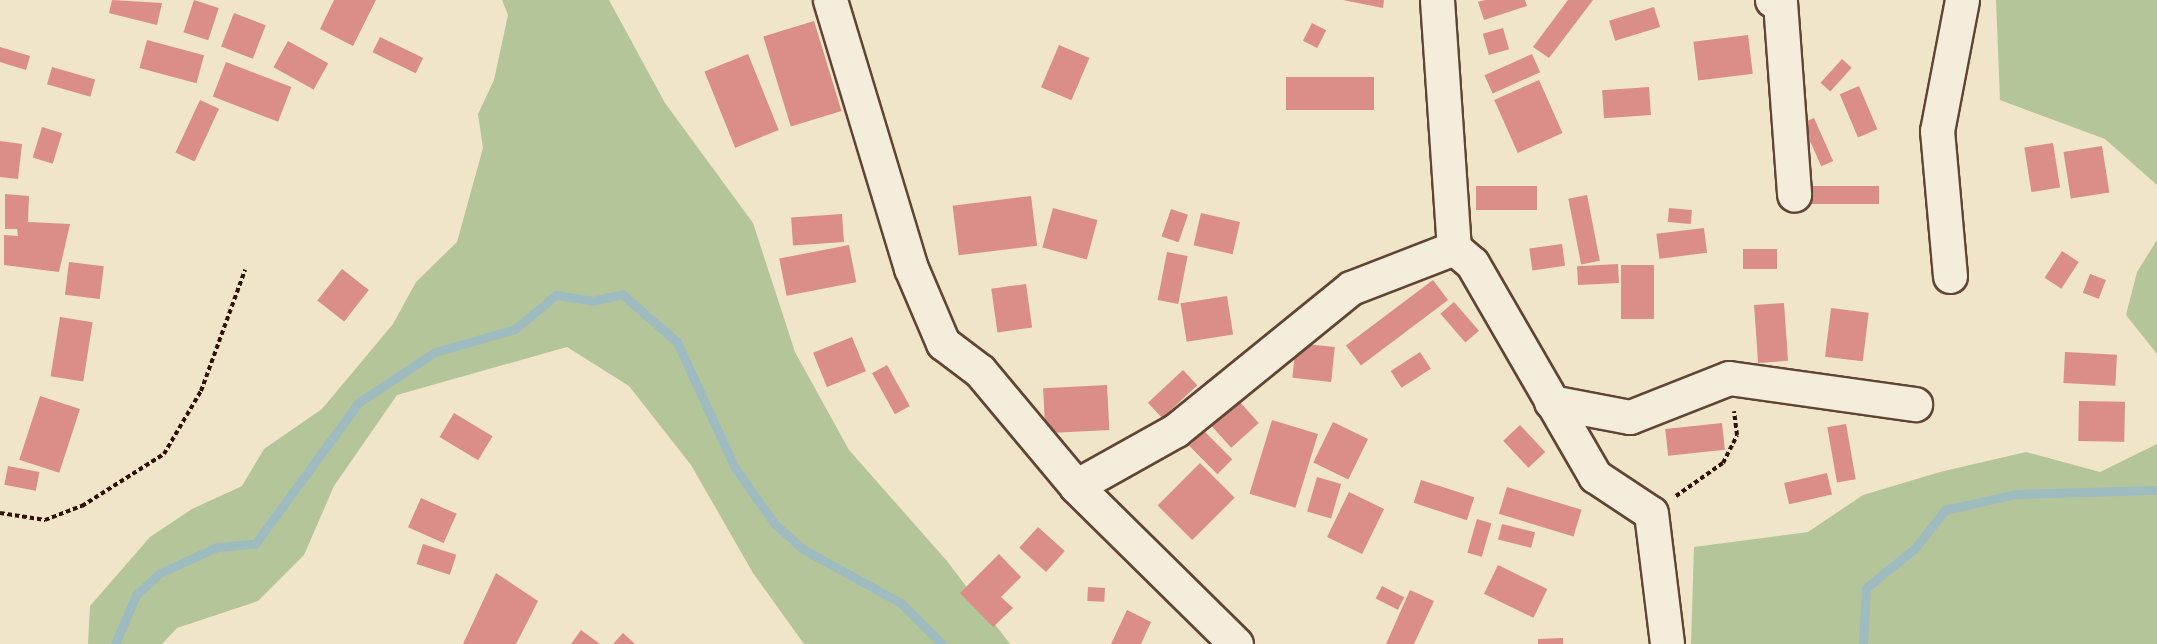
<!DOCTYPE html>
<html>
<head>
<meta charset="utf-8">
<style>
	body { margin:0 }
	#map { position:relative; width:2157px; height:644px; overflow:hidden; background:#f0e4c9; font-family:"Libre Bodoni",serif }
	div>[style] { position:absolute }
	.green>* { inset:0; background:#b5c59a }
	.stream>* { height:9px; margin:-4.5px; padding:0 4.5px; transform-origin:4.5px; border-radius:4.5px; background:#9ebcbf }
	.building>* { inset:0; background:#da8e87; transform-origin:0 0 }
	.path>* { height:4px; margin-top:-2px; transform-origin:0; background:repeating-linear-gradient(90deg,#301002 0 4.5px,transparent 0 7.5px) }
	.roads { filter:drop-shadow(2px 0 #604534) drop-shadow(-2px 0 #604534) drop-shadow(0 2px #604534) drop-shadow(0 -2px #604534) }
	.minor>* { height:33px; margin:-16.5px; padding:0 16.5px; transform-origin:16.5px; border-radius:16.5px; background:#f5eddc }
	span { translate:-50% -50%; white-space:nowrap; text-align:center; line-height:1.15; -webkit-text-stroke:4.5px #f5eddc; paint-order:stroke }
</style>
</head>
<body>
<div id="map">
	<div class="green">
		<i style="clip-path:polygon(502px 0,609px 0,665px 103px,753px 223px,795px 352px,849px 450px,947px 561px,1010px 644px,804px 644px,753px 573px,691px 465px,629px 386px,567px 347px,397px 395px,334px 486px,304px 555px,258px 601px,177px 628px,162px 644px,88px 644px,90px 606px,150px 537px,192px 509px,242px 486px,264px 449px,322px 409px,393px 324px,416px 282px,457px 242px,483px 148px,478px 114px,494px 80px,508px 15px)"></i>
		<i style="clip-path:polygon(1996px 0,2157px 0,2157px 185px,2105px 139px,2000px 100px)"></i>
		<i style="clip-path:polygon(2157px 240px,2157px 354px,2126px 315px,2137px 272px)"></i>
		<i style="clip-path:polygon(2157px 444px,2157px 644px,1691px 644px,1694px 547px,1808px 532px,1863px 495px,1940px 472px,2026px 452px,2100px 472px)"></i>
	</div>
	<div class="stream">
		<i style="left:115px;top:644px;width:53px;rotate:-66.8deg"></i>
		<i style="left:136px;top:595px;width:33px;rotate:-43deg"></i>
		<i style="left:160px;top:573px;width:63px;rotate:-24.5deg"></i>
		<i style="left:217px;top:547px;width:38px;rotate:-5deg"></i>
		<i style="left:255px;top:544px;width:176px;rotate:-53.8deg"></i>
		<i style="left:359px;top:402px;width:91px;rotate:-33.3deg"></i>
		<i style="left:435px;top:352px;width:83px;rotate:-16deg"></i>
		<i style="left:515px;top:329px;width:53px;rotate:-39.7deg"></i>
		<i style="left:556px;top:295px;width:36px;rotate:9deg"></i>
		<i style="left:592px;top:301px;width:31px;rotate:-13deg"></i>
		<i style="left:622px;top:294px;width:73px;rotate:41.1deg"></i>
		<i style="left:677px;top:342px;width:139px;rotate:65.3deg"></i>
		<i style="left:735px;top:468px;width:69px;rotate:54.5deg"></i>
		<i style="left:775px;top:524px;width:38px;rotate:42deg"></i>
		<i style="left:803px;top:549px;width:112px;rotate:28.9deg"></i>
		<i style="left:901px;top:603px;width:58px;rotate:45deg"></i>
		<i style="left:1863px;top:644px;width:56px;rotate:-86.9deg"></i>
		<i style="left:1866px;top:588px;width:63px;rotate:-39.2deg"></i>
		<i style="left:1915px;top:548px;width:48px;rotate:-51.7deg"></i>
		<i style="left:1945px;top:510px;width:73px;rotate:-12.7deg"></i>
		<i style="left:2016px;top:494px;width:141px;rotate:-1.6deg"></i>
	</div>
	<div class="building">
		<i style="clip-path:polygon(112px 0,162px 3px,157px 25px,109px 13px)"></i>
		<i style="left:194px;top:0;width:26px;height:34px;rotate:18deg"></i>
		<i style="clip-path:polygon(334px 0,376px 0,353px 46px,320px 29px)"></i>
		<i style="clip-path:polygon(1343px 0,1384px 0,1383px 8px)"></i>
		<i style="clip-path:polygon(1485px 0,1525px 0,1527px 6px,1484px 20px,1478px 2px)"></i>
		<i style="clip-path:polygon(1568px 0,1593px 0,1549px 58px,1533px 47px)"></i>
		<i style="left:1654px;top:7px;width:21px;height:47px;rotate:73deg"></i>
		<i style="left:234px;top:13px;width:34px;height:36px;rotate:21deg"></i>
		<i style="left:814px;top:21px;width:94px;height:53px;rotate:73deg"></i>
		<i style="left:1312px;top:23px;width:16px;height:20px;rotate:27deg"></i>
		<i style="left:1503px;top:28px;width:22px;height:21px;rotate:74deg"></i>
		<i style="left:1748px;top:35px;width:39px;height:55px;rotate:83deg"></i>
		<i style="left:380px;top:37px;width:48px;height:17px;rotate:26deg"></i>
		<i style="left:147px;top:40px;width:59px;height:29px;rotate:15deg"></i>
		<i style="left:288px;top:41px;width:46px;height:30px;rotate:29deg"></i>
		<i style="left:1059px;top:45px;width:33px;height:46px;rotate:23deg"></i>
		<i style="clip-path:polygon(0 47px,30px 56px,26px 70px,0 62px)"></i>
		<i style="left:748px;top:54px;width:82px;height:47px;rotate:68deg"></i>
		<i style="left:1532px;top:54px;width:20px;height:52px;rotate:66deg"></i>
		<i style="left:1842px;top:59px;width:13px;height:32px;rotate:42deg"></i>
		<i style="left:226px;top:62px;width:70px;height:37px;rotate:21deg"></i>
		<i style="left:52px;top:67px;width:45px;height:18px;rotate:16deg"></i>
		<i style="left:1286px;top:77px;width:88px;height:33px"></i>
		<i style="left:1539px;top:80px;width:58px;height:49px;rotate:66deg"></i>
		<i style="left:1859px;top:86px;width:47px;height:21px;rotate:67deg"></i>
		<i style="left:1649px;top:87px;width:28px;height:47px;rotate:86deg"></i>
		<i style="left:200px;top:100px;width:21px;height:58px;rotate:25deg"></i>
		<i style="left:1814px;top:118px;width:47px;height:13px;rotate:66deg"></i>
		<i style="left:42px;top:127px;width:21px;height:32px;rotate:17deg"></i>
		<i style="clip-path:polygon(0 141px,22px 144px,18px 179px,0 177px)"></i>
		<i style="left:2053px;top:143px;width:45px;height:29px;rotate:81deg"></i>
		<i style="left:2102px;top:146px;width:47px;height:39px;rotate:81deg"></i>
		<i style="left:1476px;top:186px;width:61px;height:24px"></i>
		<i style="left:1809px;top:186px;width:70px;height:18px"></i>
		<i style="clip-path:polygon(5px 194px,29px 196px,28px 222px,70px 224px,59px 272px,4px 265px,4px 235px,18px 236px,17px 229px,5px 229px)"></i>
		<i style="left:1587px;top:195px;width:67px;height:19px;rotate:79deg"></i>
		<i style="left:1031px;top:196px;width:50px;height:79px;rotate:83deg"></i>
		<i style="left:1053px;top:208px;width:46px;height:41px;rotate:15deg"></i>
		<i style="left:1669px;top:208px;width:23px;height:14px;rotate:5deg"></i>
		<i style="left:1171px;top:209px;width:18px;height:29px;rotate:19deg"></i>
		<i style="left:1201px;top:213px;width:40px;height:33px;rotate:13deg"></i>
		<i style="left:842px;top:214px;width:28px;height:51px;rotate:86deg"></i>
		<i style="left:1704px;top:228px;width:25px;height:48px;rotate:83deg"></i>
		<i style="left:1562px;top:244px;width:22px;height:33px;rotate:82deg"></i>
		<i style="left:849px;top:245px;width:38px;height:71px;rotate:79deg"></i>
		<i style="left:1743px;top:249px;width:34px;height:20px"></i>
		<i style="left:2062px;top:251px;width:20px;height:32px;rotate:33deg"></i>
		<i style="left:1167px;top:252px;width:21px;height:49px;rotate:11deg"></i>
		<i style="left:69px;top:262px;width:35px;height:33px;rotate:7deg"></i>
		<i style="left:1618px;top:264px;width:19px;height:41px;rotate:87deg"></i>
		<i style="left:1621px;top:265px;width:33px;height:54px"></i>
		<i style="left:342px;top:269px;width:34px;height:40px;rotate:38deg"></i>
		<i style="left:2090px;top:274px;width:17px;height:20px;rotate:21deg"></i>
		<i style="left:1433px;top:280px;width:25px;height:109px;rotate:53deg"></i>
		<i style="left:1026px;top:284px;width:44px;height:35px;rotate:82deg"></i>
		<i style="left:1227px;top:296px;width:39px;height:47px;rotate:81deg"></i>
		<i style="left:1454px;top:302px;width:38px;height:18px;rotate:49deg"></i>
		<i style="left:1784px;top:303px;width:58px;height:30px;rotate:86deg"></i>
		<i style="left:1831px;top:308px;width:38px;height:49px;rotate:7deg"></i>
		<i style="left:60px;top:317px;width:33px;height:60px;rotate:9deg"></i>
		<i style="left:852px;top:337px;width:37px;height:42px;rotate:68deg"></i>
		<i style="left:1296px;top:343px;width:39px;height:35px;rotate:6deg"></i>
		<i style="left:1420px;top:352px;width:20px;height:35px;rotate:57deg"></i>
		<i style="left:2065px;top:352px;width:52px;height:31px;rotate:3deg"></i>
		<i style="left:887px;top:365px;width:47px;height:17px;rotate:61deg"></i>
		<i style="left:1183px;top:370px;width:21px;height:48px;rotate:47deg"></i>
		<i style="left:1107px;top:385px;width:45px;height:64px;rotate:87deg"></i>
		<i style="left:40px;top:396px;width:42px;height:67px;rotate:18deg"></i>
		<i style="left:1238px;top:400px;width:31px;height:37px;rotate:48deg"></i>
		<i style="left:2079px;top:401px;width:46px;height:40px;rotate:1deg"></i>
		<i style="left:454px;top:413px;width:45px;height:28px;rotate:31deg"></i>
		<i style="left:1272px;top:420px;width:48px;height:77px;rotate:17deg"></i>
		<i style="left:1333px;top:422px;width:39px;height:45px;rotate:26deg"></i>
		<i style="left:1722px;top:423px;width:27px;height:57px;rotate:84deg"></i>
		<i style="left:1846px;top:424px;width:56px;height:19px;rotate:80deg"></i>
		<i style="left:1520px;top:425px;width:37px;height:23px;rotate:47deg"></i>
		<i style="left:1204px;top:431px;width:40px;height:21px;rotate:45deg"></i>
		<i style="left:1200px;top:463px;width:49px;height:60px;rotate:45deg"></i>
		<i style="left:8px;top:466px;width:32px;height:19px;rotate:11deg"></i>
		<i style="left:1827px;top:473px;width:22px;height:44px;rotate:77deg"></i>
		<i style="left:1317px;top:477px;width:25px;height:36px;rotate:16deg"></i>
		<i style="left:1421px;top:480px;width:56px;height:24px;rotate:18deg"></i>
		<i style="left:1507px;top:487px;width:78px;height:28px;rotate:17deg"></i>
		<i style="left:1349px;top:492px;width:39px;height:50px;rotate:26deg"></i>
		<i style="left:421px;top:498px;width:39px;height:32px;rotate:24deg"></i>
		<i style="left:1477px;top:519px;width:15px;height:35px;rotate:16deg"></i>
		<i style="left:1502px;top:524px;width:34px;height:16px;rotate:14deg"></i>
		<i style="left:1038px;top:527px;width:36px;height:28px;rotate:42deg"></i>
		<i style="left:423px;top:544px;width:35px;height:21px;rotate:18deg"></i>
		<i style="clip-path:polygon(999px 554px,1021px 577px,1001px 597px,1013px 608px,993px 627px,960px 593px)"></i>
		<i style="left:1498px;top:565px;width:55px;height:32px;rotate:26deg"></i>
		<i style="clip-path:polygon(496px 573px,538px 601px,516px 644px,463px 644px)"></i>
		<i style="left:1382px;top:586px;width:25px;height:14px;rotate:27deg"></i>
		<i style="left:1088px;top:587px;width:17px;height:14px;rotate:3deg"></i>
		<i style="clip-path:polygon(1410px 590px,1434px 601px,1414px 644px,1386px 644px)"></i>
		<i style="clip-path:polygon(1127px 610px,1151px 622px,1141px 644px,1111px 644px)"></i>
		<i style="clip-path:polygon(581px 630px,600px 644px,571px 644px)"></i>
		<i style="clip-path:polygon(623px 633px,635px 644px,613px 644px)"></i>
		<i style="clip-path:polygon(1563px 638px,1563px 644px,1538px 644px,1538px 639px)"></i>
	</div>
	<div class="path">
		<i style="left:1676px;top:496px;width:57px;rotate:-35.1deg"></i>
		<i style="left:1723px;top:463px;width:31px;rotate:-63deg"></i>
		<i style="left:1737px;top:435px;width:24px;rotate:-97deg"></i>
		<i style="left:0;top:513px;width:46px;rotate:8.8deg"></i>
		<i style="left:45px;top:520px;width:40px;rotate:-21deg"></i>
		<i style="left:82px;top:506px;width:97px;rotate:-32.4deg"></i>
		<i style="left:164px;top:454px;width:73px;rotate:-59.6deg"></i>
		<i style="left:201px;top:391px;width:129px;rotate:-70deg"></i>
	</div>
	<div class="roads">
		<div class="minor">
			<i style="left:830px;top:0;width:280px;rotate:73.2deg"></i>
			<i style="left:911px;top:268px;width:82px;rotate:66.9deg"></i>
			<i style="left:943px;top:343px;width:46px;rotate:37.1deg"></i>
			<i style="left:980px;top:371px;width:150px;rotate:50.1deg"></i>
			<i style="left:1437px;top:0;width:249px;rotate:86.1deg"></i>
			<i style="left:1454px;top:248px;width:23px;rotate:40deg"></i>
			<i style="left:1472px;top:263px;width:246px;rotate:60deg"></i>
			<i style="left:1595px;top:476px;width:67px;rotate:33.5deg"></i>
			<i style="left:1651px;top:513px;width:132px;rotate:83deg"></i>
			<i style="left:1772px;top:0;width:8px;rotate:14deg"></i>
			<i style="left:1780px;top:2px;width:193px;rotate:85.8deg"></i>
			<i style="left:1950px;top:276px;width:146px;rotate:-95.1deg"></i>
			<i style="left:1937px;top:131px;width:133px;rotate:-79.2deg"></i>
			<i style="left:1551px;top:402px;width:80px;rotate:10.8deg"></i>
			<i style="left:1630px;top:417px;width:106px;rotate:-21.5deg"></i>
			<i style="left:1729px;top:378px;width:188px;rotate:8deg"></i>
			<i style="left:1236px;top:644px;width:225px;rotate:-135.4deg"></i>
			<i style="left:1076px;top:486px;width:115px;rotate:-29.2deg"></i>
			<i style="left:1176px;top:430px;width:225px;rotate:-39.1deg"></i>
			<i style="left:1351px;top:288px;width:110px;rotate:-21.2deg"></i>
		</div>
	</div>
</div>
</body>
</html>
